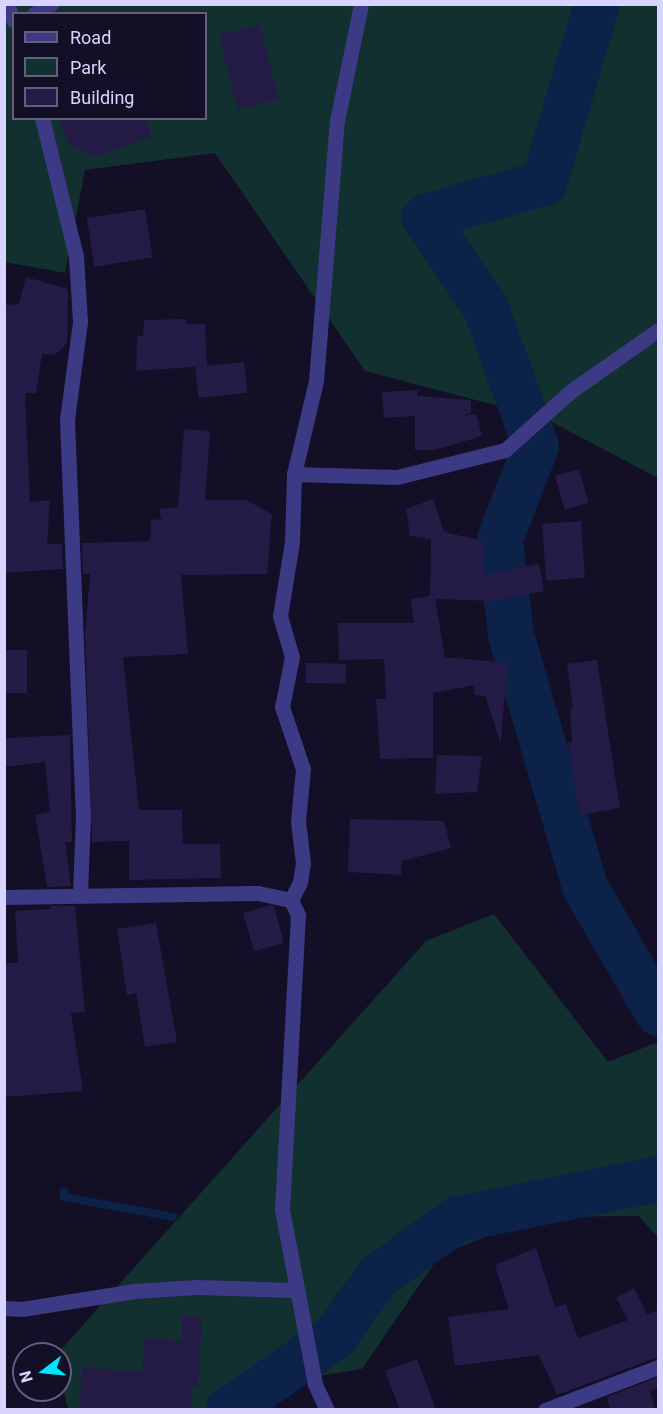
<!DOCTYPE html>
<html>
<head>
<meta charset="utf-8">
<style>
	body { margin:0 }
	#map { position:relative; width:663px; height:1414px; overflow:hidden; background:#130f26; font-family:Roboto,sans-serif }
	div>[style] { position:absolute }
	.green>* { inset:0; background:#12302f }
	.stream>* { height:8px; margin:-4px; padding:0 4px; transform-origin:4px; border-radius:4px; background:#0c2248 }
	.river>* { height:46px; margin:-23px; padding:0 23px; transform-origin:23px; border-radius:23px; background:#0c2248 }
	.building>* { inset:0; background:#241b47; transform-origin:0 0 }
	.minor>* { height:15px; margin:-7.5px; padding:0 7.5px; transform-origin:7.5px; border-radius:7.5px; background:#3d3a85 }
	span { translate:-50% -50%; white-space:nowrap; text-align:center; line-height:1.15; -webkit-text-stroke:6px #130f26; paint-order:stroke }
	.frame { position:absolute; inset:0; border:6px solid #d9d4ff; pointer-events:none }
	.legend { position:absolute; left:12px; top:12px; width:195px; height:108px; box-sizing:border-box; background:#130f26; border:2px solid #625e7d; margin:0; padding:8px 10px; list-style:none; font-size:18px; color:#d9d4ff }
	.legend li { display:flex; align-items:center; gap:12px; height:30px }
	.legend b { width:30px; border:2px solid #625e7d }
	.north { position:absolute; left:12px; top:1342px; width:60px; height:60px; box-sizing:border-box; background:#130f26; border:2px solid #625e7d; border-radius:50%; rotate:254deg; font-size:16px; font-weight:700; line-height:24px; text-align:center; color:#d9d4ff }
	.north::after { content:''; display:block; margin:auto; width:21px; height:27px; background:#00e5ff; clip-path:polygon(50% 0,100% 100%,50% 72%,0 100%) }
</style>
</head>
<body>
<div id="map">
	<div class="green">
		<i style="clip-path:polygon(evenodd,4px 5px,658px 5px,658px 478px,544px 418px,365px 371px,215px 153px,85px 170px,65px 273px,5px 262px,4px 5px,14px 14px,206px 14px,206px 118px,14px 118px,14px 14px)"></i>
		<i style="clip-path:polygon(494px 914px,608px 1062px,658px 1042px,658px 1238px,639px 1216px,535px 1217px,440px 1255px,362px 1369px,274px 1383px,245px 1409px,68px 1409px,60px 1377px,60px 1354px,57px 1354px,426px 941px)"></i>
	</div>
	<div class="stream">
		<i style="left:64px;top:1191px;width:6px;rotate:90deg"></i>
		<i style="left:64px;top:1197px;width:111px;rotate:10.4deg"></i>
	</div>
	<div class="river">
		<i style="left:597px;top:4px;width:187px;rotate:106.5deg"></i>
		<i style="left:544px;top:183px;width:124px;rotate:164.1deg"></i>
		<i style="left:425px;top:217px;width:107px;rotate:56deg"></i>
		<i style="left:485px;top:306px;width:149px;rotate:70deg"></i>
		<i style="left:536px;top:446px;width:100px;rotate:111.2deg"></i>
		<i style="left:500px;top:539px;width:97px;rotate:83.5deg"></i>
		<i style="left:511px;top:635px;width:263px;rotate:73.6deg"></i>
		<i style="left:585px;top:887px;width:146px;rotate:59.9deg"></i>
		<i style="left:228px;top:1410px;width:128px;rotate:-34.2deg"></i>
		<i style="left:334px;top:1338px;width:76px;rotate:-54.6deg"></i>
		<i style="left:378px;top:1276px;width:98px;rotate:-35.5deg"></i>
		<i style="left:458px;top:1219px;width:204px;rotate:-11.3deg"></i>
	</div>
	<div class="building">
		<i style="left:260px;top:25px;width:77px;height:42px;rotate:76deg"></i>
		<i style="clip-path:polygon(60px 118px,145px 118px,151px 137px,93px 157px,67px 142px)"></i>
		<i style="left:145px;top:209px;width:49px;height:59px;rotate:81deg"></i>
		<i style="clip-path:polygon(26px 277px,68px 289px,67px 343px,55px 355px,42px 354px,36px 393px,25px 393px,30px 502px,50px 500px,47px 544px,62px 544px,63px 569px,4px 573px,5px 305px,19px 304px)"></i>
		<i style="clip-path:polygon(186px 319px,186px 324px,205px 324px,207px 366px,136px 371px,137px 337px,143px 335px,144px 320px)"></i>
		<i style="left:244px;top:362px;width:31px;height:49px;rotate:84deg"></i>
		<i style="clip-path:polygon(417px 390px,417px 396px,471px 400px,471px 413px,461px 416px,476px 414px,482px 436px,435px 450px,415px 450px,415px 416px,384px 418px,382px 392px)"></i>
		<i style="clip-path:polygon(184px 429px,210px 431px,205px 500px,246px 500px,272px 514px,267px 574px,181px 575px,188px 654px,123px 657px,139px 810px,182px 810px,183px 844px,220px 844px,221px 878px,129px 880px,129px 841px,92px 842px,85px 634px,90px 574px,83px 574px,82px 543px,150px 541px,151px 519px,161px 520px,159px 509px,178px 507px)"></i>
		<i style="left:579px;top:469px;width:35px;height:25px;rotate:74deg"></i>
		<i style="clip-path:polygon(433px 499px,444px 532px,484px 541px,483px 575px,539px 564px,544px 591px,491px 601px,435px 599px,445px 657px,507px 663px,501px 744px,485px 696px,474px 695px,475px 685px,433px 693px,433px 758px,380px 759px,376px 699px,386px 699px,384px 659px,339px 660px,338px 623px,414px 623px,411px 599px,430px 596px,431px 539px,410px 536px,406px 509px)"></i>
		<i style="left:581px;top:521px;width:57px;height:39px;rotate:86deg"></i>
		<i style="left:27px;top:650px;width:43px;height:23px;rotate:90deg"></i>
		<i style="clip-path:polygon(597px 660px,620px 808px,580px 815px,568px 743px,572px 742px,570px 709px,573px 709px,567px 664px)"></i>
		<i style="left:306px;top:663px;width:40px;height:20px;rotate:1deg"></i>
		<i style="clip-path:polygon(70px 735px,72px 842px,65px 842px,71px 886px,47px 887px,35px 815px,50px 812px,45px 762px,4px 767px,4px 738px)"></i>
		<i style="clip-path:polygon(437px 755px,482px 756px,477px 792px,435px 794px)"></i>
		<i style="clip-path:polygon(350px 819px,444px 821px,451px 848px,402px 861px,401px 875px,348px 872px)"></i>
		<i style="clip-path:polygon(270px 905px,274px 906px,284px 943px,254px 951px,243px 913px)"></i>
		<i style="clip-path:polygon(51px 906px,75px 906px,85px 1012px,71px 1013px,83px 1091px,4px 1097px,4px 964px,18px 962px,15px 911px,51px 909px)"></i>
		<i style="clip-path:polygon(156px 923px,177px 1042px,145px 1047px,136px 993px,127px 995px,117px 929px)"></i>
		<i style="clip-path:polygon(536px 1248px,555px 1307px,566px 1304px,578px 1338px,628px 1320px,616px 1298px,634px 1288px,647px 1314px,658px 1310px,658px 1357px,557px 1395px,539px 1355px,455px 1366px,448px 1317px,509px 1309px,495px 1265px)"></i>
		<i style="clip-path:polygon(182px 1316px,202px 1317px,198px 1386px,192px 1386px,191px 1410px,79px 1407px,82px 1367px,142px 1372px,145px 1338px,182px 1341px)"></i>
		<i style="clip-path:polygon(417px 1359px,436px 1410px,400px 1410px,385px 1371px)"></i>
		<i style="clip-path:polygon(658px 1377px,658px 1388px,650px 1391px,655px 1410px,610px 1410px,607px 1397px)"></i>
	</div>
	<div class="minor">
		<i style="left:7px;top:4px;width:18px;rotate:68deg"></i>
		<i style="left:34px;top:14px;width:20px;rotate:-30deg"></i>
		<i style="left:42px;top:118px;width:142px;rotate:76.2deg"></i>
		<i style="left:76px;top:256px;width:66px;rotate:86.5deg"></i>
		<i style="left:80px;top:322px;width:99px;rotate:97.6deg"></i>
		<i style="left:67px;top:420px;width:395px;rotate:87.7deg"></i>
		<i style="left:83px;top:815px;width:79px;rotate:92.2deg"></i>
		<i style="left:294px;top:474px;width:103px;rotate:1.7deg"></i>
		<i style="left:397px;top:477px;width:111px;rotate:-14deg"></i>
		<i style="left:505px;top:450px;width:89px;rotate:-41.8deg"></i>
		<i style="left:571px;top:391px;width:106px;rotate:-35deg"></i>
		<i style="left:4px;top:897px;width:254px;rotate:-0.9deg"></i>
		<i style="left:258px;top:893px;width:34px;rotate:12deg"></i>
		<i style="left:4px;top:1308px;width:18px;rotate:3deg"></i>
		<i style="left:22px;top:1309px;width:114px;rotate:-9.1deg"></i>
		<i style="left:135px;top:1291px;width:61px;rotate:-3.8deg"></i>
		<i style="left:196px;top:1287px;width:99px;rotate:1.7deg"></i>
		<i style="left:327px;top:1410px;width:29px;rotate:-115deg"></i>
		<i style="left:315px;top:1384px;width:177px;rotate:-100.7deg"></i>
		<i style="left:282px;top:1210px;width:295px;rotate:-86.9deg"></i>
		<i style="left:298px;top:915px;width:17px;rotate:-115deg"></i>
		<i style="left:291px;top:900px;width:20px;rotate:-63deg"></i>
		<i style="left:300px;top:882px;width:19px;rotate:-81deg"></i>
		<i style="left:303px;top:863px;width:42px;rotate:-96.8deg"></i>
		<i style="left:298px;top:821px;width:52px;rotate:-84.5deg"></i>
		<i style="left:303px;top:769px;width:65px;rotate:-108.7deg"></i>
		<i style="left:282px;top:707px;width:51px;rotate:-78.7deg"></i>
		<i style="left:292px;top:657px;width:43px;rotate:-106.3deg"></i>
		<i style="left:280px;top:616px;width:75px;rotate:-80.8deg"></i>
		<i style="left:292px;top:542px;width:68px;rotate:-88.3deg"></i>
		<i style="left:294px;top:474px;width:96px;rotate:-76.7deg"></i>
		<i style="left:316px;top:381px;width:261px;rotate:-85.4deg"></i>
		<i style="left:337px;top:121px;width:119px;rotate:-78.4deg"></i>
		<i style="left:545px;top:1410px;width:121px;rotate:-20.8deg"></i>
	</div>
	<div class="frame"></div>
	<ul class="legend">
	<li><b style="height:8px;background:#3d3a85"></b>Road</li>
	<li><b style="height:16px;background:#12302f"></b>Park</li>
	<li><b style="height:16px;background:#241b47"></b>Building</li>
	</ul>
	<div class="north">N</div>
</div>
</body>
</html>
